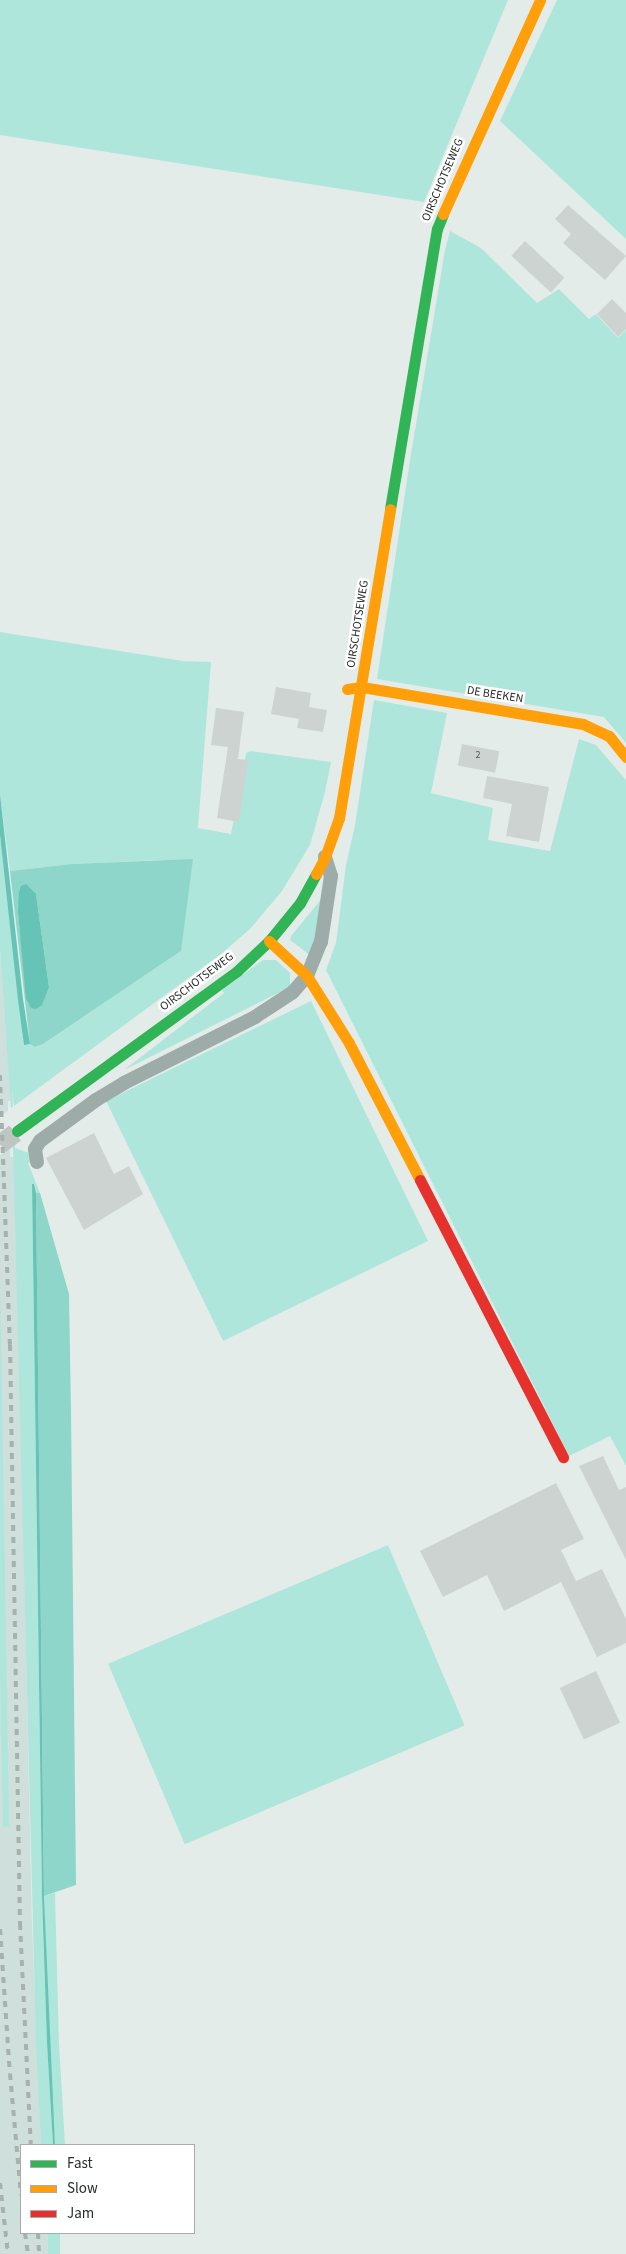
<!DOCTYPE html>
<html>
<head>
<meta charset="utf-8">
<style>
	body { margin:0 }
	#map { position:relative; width:626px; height:2254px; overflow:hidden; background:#e4ecea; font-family:"Source Sans 3",sans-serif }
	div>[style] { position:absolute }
	.built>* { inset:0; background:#cfdfdb }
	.green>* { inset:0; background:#afe6db; transform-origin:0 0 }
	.forest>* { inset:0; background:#8dd6c9 }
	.water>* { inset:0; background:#65c4b5 }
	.building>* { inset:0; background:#cdd3d1; transform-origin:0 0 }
	.secondary-tunnel>* { height:19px; margin-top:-9.5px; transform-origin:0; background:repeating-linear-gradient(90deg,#bec6c4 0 19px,transparent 0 28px) }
	.street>* { height:14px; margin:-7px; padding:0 7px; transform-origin:7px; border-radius:7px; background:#9daca9 }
	.fast>* { height:11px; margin:-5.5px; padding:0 5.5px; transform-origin:5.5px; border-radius:5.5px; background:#30b455 }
	.slow>* { height:11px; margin:-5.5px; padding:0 5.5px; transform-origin:5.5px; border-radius:5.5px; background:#ff9f0a }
	.jam>* { height:11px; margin:-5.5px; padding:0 5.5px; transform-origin:5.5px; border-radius:5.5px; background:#e5322d }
	.rail>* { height:4px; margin-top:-2px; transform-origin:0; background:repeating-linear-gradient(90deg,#a7b1ae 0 6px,transparent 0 12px) }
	span { translate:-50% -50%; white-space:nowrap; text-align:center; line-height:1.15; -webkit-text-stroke:5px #fff; paint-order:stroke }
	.number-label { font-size:10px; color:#535958 }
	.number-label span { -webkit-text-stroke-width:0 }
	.street-label { font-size:12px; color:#282e2d }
	.legend { position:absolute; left:20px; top:2144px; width:175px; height:90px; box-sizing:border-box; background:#fff; border:1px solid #a9abab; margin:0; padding:6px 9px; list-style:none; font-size:15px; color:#282e2d }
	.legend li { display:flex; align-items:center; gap:10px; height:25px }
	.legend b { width:25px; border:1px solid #a9abab }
</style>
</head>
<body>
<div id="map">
	<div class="built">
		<i style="clip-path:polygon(0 949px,11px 1101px,8px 1101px,8px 1111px,0 1116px)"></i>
		<i style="clip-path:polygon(10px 1148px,10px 1157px,14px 1157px,16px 1200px,32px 1925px,41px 2145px,21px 2145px,21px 2233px,48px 2233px,50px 2254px,0 2254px,0 1155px)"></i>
	</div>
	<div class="green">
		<i style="clip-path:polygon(0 0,508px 0,424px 202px,0 135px)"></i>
		<i style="clip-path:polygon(557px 0,626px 0,626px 239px,500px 121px)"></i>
		<i style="clip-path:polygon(450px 231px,481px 248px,537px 303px,559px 289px,589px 319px,596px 314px,618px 338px,626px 330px,626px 743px,604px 717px,377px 679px,410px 460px,445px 250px)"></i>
		<i style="clip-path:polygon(0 632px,183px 661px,211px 662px,198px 828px,231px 834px,246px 753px,251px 751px,331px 762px,325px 792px,310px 845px,282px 891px,250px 929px,221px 954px,14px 1106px,12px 1088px,13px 1107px,11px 1108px,0 949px,0 835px,24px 1045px,30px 1044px,35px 1047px,43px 1044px,181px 951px,162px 860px,72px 864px,10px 871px,0 794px)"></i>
		<i style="clip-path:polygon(374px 700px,447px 713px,431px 793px,493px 808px,488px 840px,550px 851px,579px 739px,596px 745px,626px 780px,626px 1466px,610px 1436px,569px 1456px,326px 970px,336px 943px,346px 865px,355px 825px)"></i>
		<i style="clip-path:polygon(323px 897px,319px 941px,311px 956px,290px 940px,291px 936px)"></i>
		<i style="clip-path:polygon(263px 960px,276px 960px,290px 973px,290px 987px,124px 1070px,224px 993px,222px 990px)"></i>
		<i style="left:311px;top:1001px;width:267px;height:228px;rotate:64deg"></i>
		<i style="clip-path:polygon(15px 1145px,15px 1148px,29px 1153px,32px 1161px,28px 1163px,40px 1193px,36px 1193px,34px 1184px,32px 1184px,42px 1896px,47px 2043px,53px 2145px,41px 2145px,36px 2045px,13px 1146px)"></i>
		<i style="clip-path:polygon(0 1274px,9px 1826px,3px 1827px,0 1669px)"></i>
		<i style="left:388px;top:1545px;width:196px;height:304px;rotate:67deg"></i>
		<i style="clip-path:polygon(55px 1893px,59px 2044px,65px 2145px,55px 2145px,49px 2043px,44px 1896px)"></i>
		<i style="left:48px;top:2233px;width:12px;height:21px"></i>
	</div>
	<div class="forest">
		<i style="clip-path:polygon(evenodd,193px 859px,181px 951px,43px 1044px,35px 1047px,30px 1044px,10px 871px,72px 864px,193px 859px,36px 894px,49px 987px,28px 1004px,18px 912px,36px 894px)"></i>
		<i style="clip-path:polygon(36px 1193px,40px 1193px,69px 1294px,71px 1412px,76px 1885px,44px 1896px)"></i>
	</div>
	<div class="water">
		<i style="clip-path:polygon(0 794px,23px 999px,30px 1044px,24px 1045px,18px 1000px,0 835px)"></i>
		<i style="clip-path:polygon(26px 884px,36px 894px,49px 987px,42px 1005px,36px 1009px,31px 1008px,26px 999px,18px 912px,19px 892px,21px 886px)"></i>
		<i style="clip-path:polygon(32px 1184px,34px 1184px,36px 1193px,44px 1896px,55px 2145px,53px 2145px,47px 2043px,42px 1896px)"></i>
	</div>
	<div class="building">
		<i style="clip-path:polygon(568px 205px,626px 256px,605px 280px,563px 243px,571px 234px,555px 219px)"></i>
		<i style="left:525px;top:241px;width:54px;height:20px;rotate:43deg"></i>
		<i style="clip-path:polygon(612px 299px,626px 313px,626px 329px,618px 337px,597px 314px)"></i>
		<i style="clip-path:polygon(276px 687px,311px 693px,309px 707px,327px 710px,323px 732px,297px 728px,299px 719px,271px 714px)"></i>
		<i style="clip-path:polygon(216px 708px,244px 712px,238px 759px,248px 760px,239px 822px,217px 818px,228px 747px,211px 745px)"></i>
		<i style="left:462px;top:744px;width:38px;height:22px;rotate:11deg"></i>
		<i style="clip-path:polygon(487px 776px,549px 787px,539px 842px,506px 836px,512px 804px,483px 798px)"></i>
		<i style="clip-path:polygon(94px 1133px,114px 1174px,129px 1166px,143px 1194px,84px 1230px,46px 1158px)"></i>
		<i style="clip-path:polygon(603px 1456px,619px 1490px,626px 1487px,626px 1560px,579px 1466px)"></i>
		<i style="clip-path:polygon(556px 1483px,584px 1539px,561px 1550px,576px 1581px,602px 1569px,626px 1619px,626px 1643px,597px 1657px,561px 1582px,504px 1611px,487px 1575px,443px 1597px,420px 1551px)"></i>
		<i style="left:596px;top:1671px;width:57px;height:40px;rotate:65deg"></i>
	</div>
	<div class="secondary-tunnel">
		<i style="left:0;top:1144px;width:21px;rotate:-37deg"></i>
	</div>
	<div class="street">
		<i style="left:37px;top:1162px;width:13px;rotate:-99deg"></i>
		<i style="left:35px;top:1149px;width:9px;rotate:-58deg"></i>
		<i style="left:40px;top:1141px;width:69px;rotate:-36.2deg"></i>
		<i style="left:96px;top:1100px;width:33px;rotate:-31deg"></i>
		<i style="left:124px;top:1083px;width:147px;rotate:-26.7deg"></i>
		<i style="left:255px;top:1017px;width:45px;rotate:-33.3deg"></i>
		<i style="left:293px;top:992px;width:21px;rotate:-49deg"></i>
		<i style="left:307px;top:976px;width:37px;rotate:-68deg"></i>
		<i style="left:321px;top:942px;width:67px;rotate:-81.4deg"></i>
		<i style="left:331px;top:876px;width:20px;rotate:-108deg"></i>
	</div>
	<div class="fast">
		<i style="left:390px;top:509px;width:284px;rotate:-80.5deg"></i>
		<i style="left:437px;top:229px;width:16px;rotate:-68deg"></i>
		<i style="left:17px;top:1131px;width:272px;rotate:-36deg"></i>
		<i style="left:237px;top:971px;width:44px;rotate:-43.2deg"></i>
		<i style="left:269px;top:941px;width:49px;rotate:-50.8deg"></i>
		<i style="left:300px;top:903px;width:33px;rotate:-61deg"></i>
	</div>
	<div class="slow">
		<i style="left:443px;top:214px;width:235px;rotate:-65.6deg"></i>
		<i style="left:347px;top:689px;width:15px;rotate:-8deg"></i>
		<i style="left:362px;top:687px;width:224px;rotate:9.5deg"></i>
		<i style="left:583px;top:724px;width:29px;rotate:25deg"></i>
		<i style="left:609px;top:736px;width:27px;rotate:51deg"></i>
		<i style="left:316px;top:874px;width:19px;rotate:-62deg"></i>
		<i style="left:325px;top:857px;width:41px;rotate:-70.3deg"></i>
		<i style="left:339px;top:818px;width:313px;rotate:-80.6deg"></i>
		<i style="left:269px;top:941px;width:52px;rotate:42.6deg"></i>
		<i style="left:307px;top:976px;width:79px;rotate:57.9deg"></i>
		<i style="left:349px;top:1043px;width:154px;rotate:62.6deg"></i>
	</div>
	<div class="jam">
		<i style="left:420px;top:1180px;width:312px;rotate:62.7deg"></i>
	</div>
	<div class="rail">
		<i style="left:0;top:1075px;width:270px;rotate:87.9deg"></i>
		<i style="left:10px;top:1345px;width:579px;rotate:89.01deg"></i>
		<i style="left:20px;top:1924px;width:221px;rotate:87.2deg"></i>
		<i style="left:0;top:1929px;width:145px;rotate:86.1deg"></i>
		<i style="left:10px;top:2074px;width:121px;rotate:84.8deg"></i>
		<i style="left:0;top:2183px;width:71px;rotate:83.6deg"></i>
		<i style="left:25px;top:2233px;width:21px;rotate:82deg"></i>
		<i style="left:38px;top:2233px;width:21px;rotate:87deg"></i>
	</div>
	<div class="number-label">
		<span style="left:478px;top:756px">2</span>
	</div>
	<div class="street-label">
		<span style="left:443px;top:180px;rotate:-67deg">OIRSCHOTSEWEG</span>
		<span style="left:358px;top:624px;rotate:-81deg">OIRSCHOTSEWEG</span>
		<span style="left:495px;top:695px;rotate:9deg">DE BEEKEN</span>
		<span style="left:197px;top:982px;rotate:-37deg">OIRSCHOTSEWEG</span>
	</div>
	<ul class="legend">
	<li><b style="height:6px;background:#30b455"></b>Fast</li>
	<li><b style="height:6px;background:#ff9f0a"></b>Slow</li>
	<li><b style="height:6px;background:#e5322d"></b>Jam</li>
	</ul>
</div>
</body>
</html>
